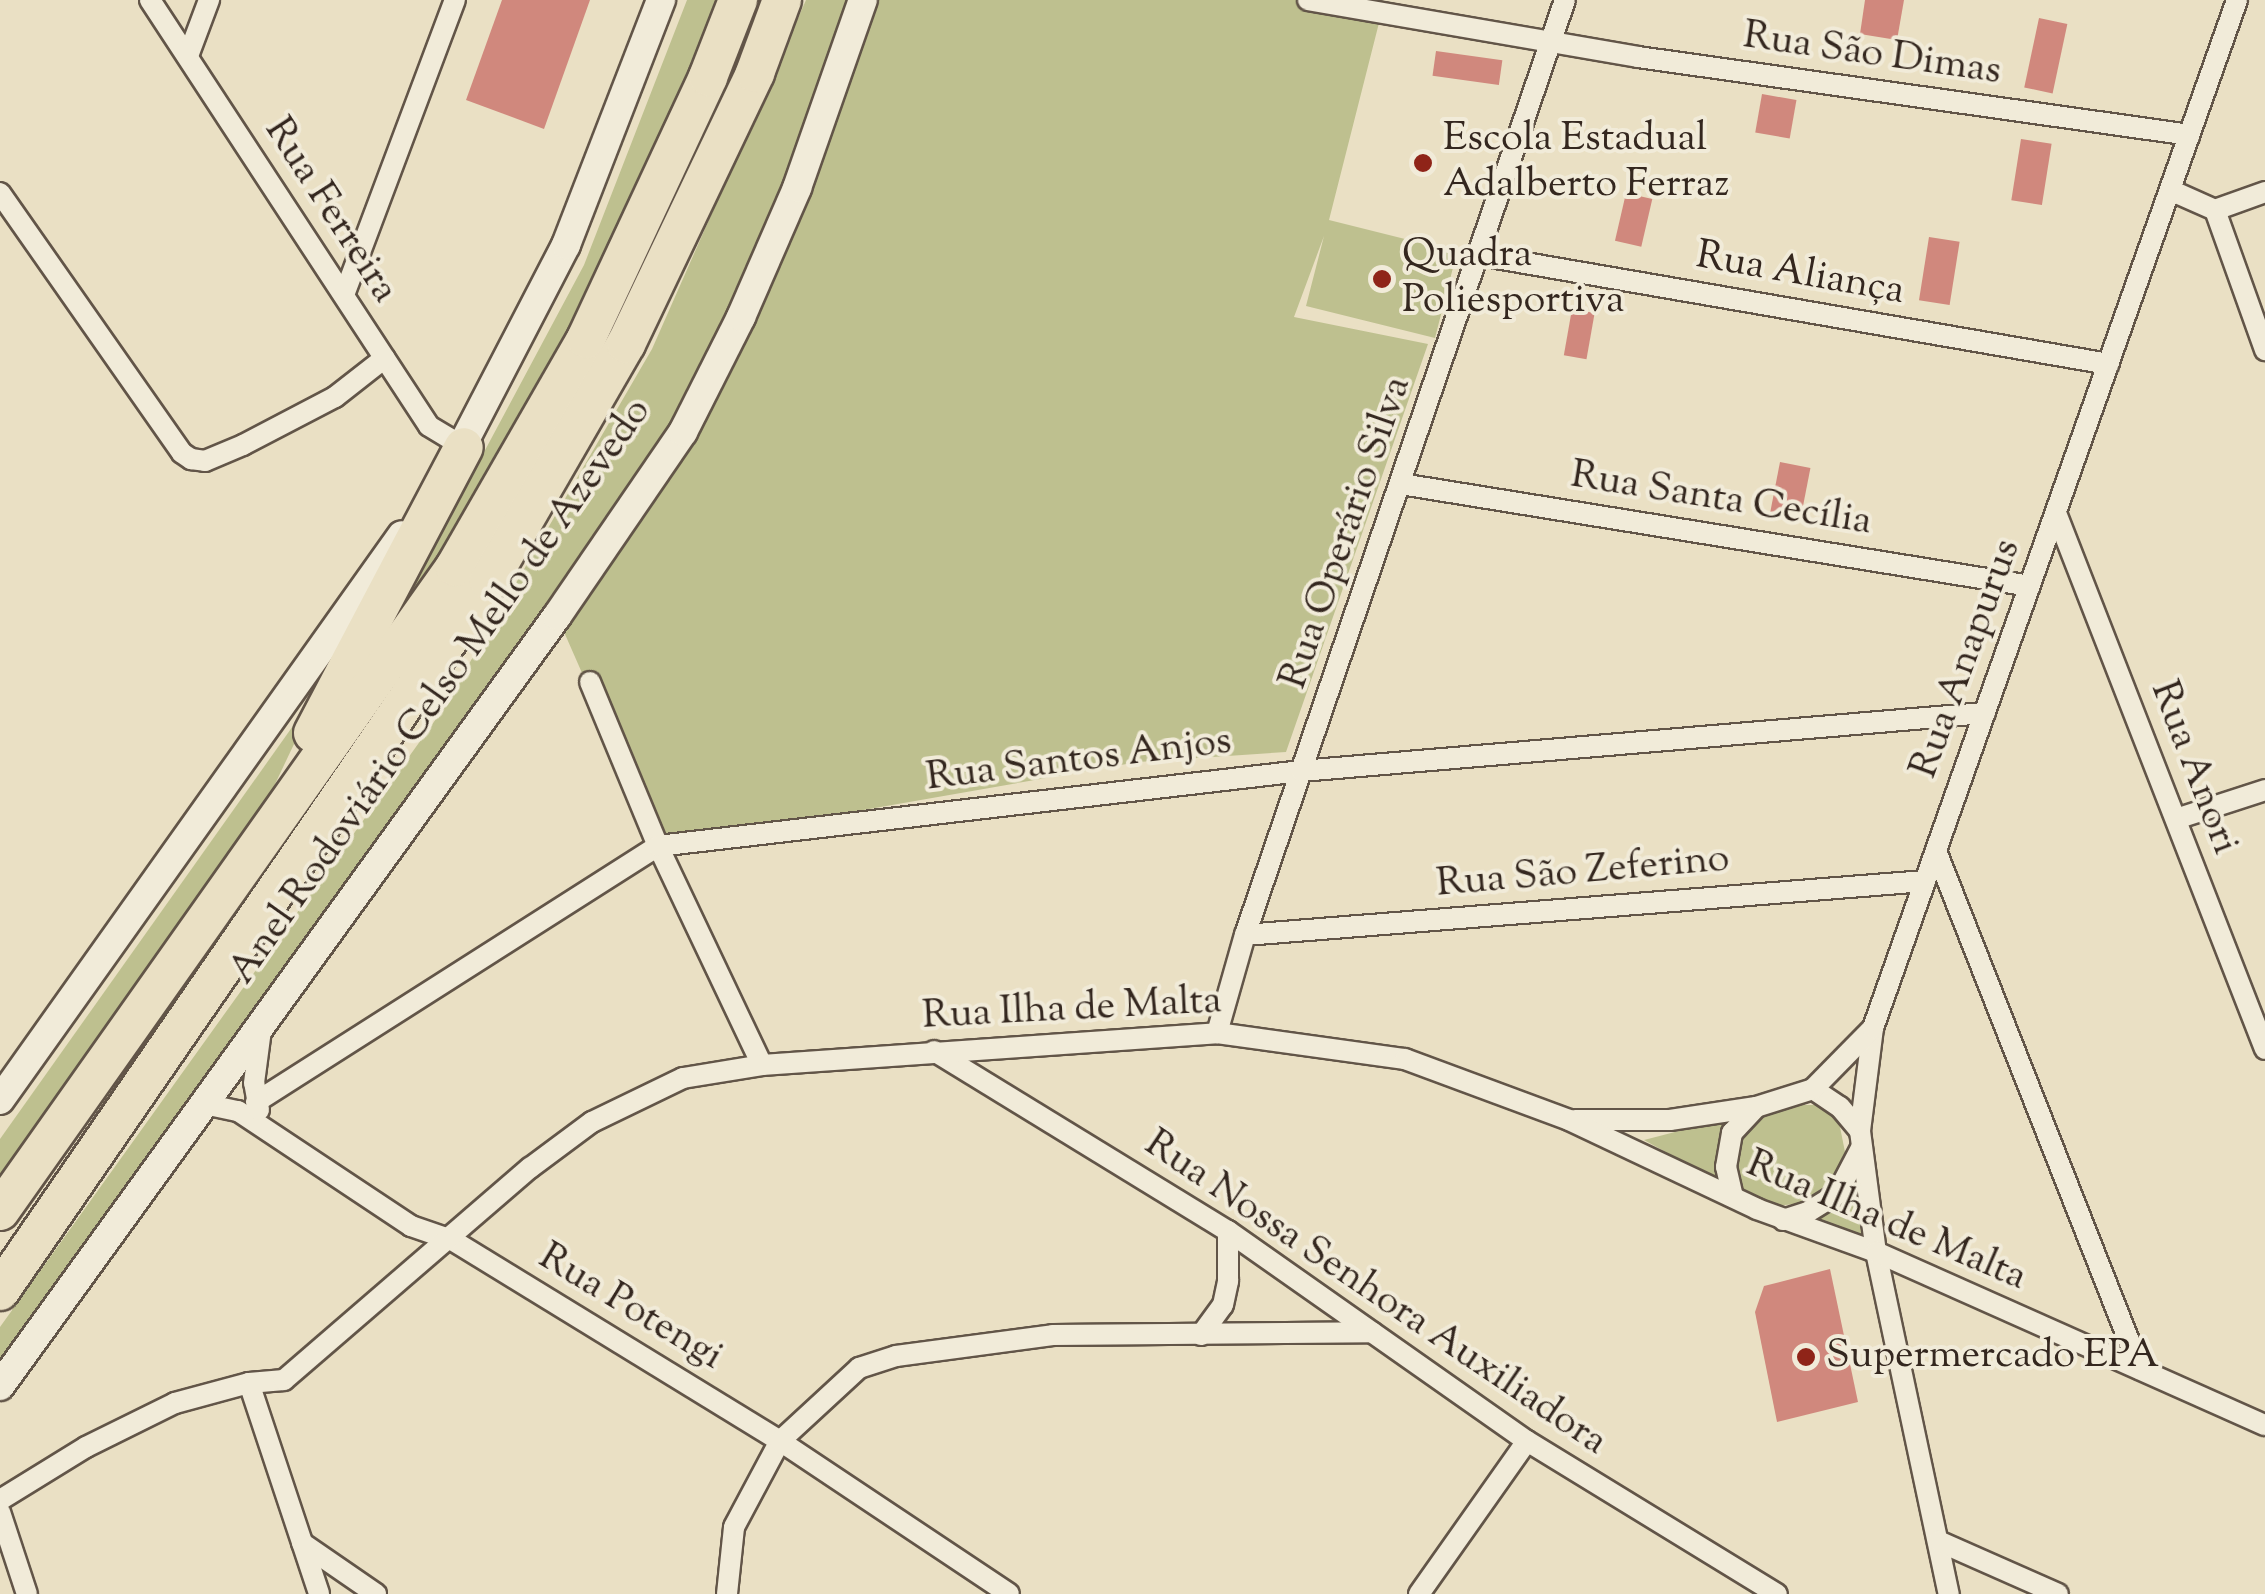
<!DOCTYPE html>
<html>
<head>
<meta charset="utf-8">
<style>
	body { margin:0 }
	#map { position:relative; width:2265px; height:1594px; overflow:hidden; background:#eae0c4; font-family:"Sorts Mill Goudy",serif }
	div>[style] { position:absolute }
	.green>* { inset:0; background:#bec08f }
	.building>* { inset:0; background:#d0887d; transform-origin:0 0 }
	.roads { filter:drop-shadow(2px 0 #625548) drop-shadow(-2px 0 #625548) drop-shadow(0 2px #625548) drop-shadow(0 -2px #625548) }
	.minor>* { height:20px; margin:-10px; padding:0 10px; transform-origin:10px; border-radius:10px; background:#f1ebd9 }
	.secondary>* { height:28px; margin:-14px; padding:0 14px; transform-origin:14px; border-radius:14px; background:#f1ebd9 }
	.motorway>* { height:38px; margin:-19px; padding:0 19px; transform-origin:19px; border-radius:19px; background:#eae0c4 }
	.dots>* { width:28px; height:28px; translate:-50% -50%; box-sizing:border-box; border:5px solid #f1ebd9; border-radius:50% }
	span { translate:-50% -50%; white-space:nowrap; text-align:center; line-height:1.15; -webkit-text-stroke:8px #f1ebd9; paint-order:stroke }
	.street-label { font-size:40px; color:#34271f }
	.poi-label { font-size:40px; color:#34271f }
	.left { translate:0 -50%; text-align:left }
</style>
</head>
<body>
<div id="map">
	<div class="green">
		<i style="clip-path:polygon(687px 0,723px 0,671px 131px,544px 384px,376px 654px,584px 265px)"></i>
		<i style="clip-path:polygon(806px 0,848px 0,797px 154px,682px 416px,741px 317px,863px 0,1306px 0,1381px 15px,1329px 220px,1457px 252px,1435px 338px,1306px 306px,1324px 236px,1294px 317px,1428px 344px,1286px 752px,1138px 762px,658px 846px,557px 616px,0 1370px,0 1327px,441px 712px,652px 349px)"></i>
		<i style="clip-path:polygon(322px 685px,249px 839px,0 1195px,0 1139px)"></i>
		<i style="clip-path:polygon(1779px 1105px,1815px 1105px,1838px 1117px,1845px 1152px,1839px 1179px,1810px 1203px,1772px 1206px,1737px 1191px,1733px 1170px,1736px 1144px,1755px 1118px)"></i>
		<i style="clip-path:polygon(1733px 1117px,1722px 1183px,1644px 1140px)"></i>
		<i style="clip-path:polygon(1856px 1176px,1875px 1246px,1802px 1220px)"></i>
	</div>
	<div class="building">
		<i style="clip-path:polygon(502px 0,590px 0,544px 129px,466px 100px)"></i>
		<i style="clip-path:polygon(1865px 0,1904px 0,1897px 40px,1860px 34px)"></i>
		<i style="left:2039px;top:18px;width:29px;height:71px;rotate:12deg"></i>
		<i style="left:1436px;top:51px;width:67px;height:25px;rotate:8deg"></i>
		<i style="left:1762px;top:94px;width:35px;height:39px;rotate:10deg"></i>
		<i style="left:2021px;top:139px;width:31px;height:62px;rotate:9deg"></i>
		<i style="left:1626px;top:193px;width:27px;height:49px;rotate:13deg"></i>
		<i style="left:1929px;top:237px;width:31px;height:64px;rotate:9deg"></i>
		<i style="left:1572px;top:309px;width:23px;height:47px;rotate:10deg"></i>
		<i style="left:1780px;top:462px;width:31px;height:55px;rotate:11deg"></i>
		<i style="clip-path:polygon(1830px 1269px,1858px 1402px,1777px 1422px,1755px 1312px,1764px 1286px)"></i>
	</div>
	<div class="roads">
		<div class="minor">
			<i style="left:150px;top:0;width:509px;rotate:56.78deg"></i>
			<i style="left:429px;top:426px;width:41px;rotate:31deg"></i>
			<i style="left:1308px;top:0;width:335px;rotate:9.8deg"></i>
			<i style="left:1638px;top:57px;width:557px;rotate:8.04deg"></i>
			<i style="left:188px;top:56px;width:60px;rotate:-69.4deg"></i>
			<i style="left:2170px;top:190px;width:49px;rotate:24deg"></i>
			<i style="left:2215px;top:210px;width:149px;rotate:70.3deg"></i>
			<i style="left:0;top:193px;width:317px;rotate:55deg"></i>
			<i style="left:182px;top:453px;width:11px;rotate:34deg"></i>
			<i style="left:191px;top:459px;width:14px;rotate:8deg"></i>
			<i style="left:205px;top:461px;width:41px;rotate:-22.8deg"></i>
			<i style="left:243px;top:445px;width:104px;rotate:-27.6deg"></i>
			<i style="left:335px;top:397px;width:63px;rotate:-38deg"></i>
			<i style="left:2215px;top:210px;width:53px;rotate:-19.8deg"></i>
			<i style="left:1479px;top:255px;width:639px;rotate:9.82deg"></i>
			<i style="left:344px;top:295px;width:315px;rotate:-69.4deg"></i>
			<i style="left:1401px;top:484px;width:637px;rotate:9.21deg"></i>
			<i style="left:2056px;top:513px;width:575px;rotate:68.7deg"></i>
			<i style="left:590px;top:682px;width:178px;rotate:67.5deg"></i>
			<i style="left:658px;top:846px;width:242px;rotate:64.6deg"></i>
			<i style="left:2176px;top:819px;width:94px;rotate:-18deg"></i>
			<i style="left:1936px;top:851px;width:557px;rotate:68.5deg"></i>
			<i style="left:1245px;top:935px;width:682px;rotate:-4.54deg"></i>
			<i style="left:1873px;top:1028px;width:104px;rotate:97.2deg"></i>
			<i style="left:1860px;top:1131px;width:122px;rotate:82.5deg"></i>
			<i style="left:1876px;top:1252px;width:350px;rotate:78deg"></i>
			<i style="left:1217px;top:1033px;width:102px;rotate:-74.1deg"></i>
			<i style="left:1245px;top:935px;width:988px;rotate:-71.11deg"></i>
			<i style="left:934px;top:1051px;width:345px;rotate:31.5deg"></i>
			<i style="left:1228px;top:1231px;width:365px;rotate:35.1deg"></i>
			<i style="left:1527px;top:1441px;width:293px;rotate:31.5deg"></i>
			<i style="left:1813px;top:1089px;width:32px;rotate:34deg"></i>
			<i style="left:1840px;top:1107px;width:31px;rotate:50deg"></i>
			<i style="left:256px;top:1102px;width:477px;rotate:-32.5deg"></i>
			<i style="left:658px;top:846px;width:647px;rotate:-6.65deg"></i>
			<i style="left:1301px;top:771px;width:686px;rotate:-4.85deg"></i>
			<i style="left:204px;top:1104px;width:35px;rotate:12deg"></i>
			<i style="left:238px;top:1111px;width:208px;rotate:33.6deg"></i>
			<i style="left:411px;top:1226px;width:43px;rotate:18.9deg"></i>
			<i style="left:452px;top:1240px;width:385px;rotate:31.5deg"></i>
			<i style="left:780px;top:1441px;width:275px;rotate:33.7deg"></i>
			<i style="left:259px;top:1110px;width:27px;rotate:-100deg"></i>
			<i style="left:254px;top:1083px;width:53px;rotate:-82.5deg"></i>
			<i style="left:1575px;top:1120px;width:95px"></i>
			<i style="left:1670px;top:1120px;width:87px;rotate:-8.6deg"></i>
			<i style="left:1756px;top:1107px;width:60px;rotate:-17.5deg"></i>
			<i style="left:1813px;top:1089px;width:86px;rotate:-45.5deg"></i>
			<i style="left:1873px;top:1028px;width:1091px;rotate:-70.5deg"></i>
			<i style="left:1733px;top:1197px;width:31px;rotate:-103deg"></i>
			<i style="left:1726px;top:1167px;width:35px;rotate:-80deg"></i>
			<i style="left:1732px;top:1133px;width:35px;rotate:-47deg"></i>
			<i style="left:1783px;top:1220px;width:26px;rotate:-18deg"></i>
			<i style="left:1808px;top:1212px;width:34px;rotate:-32deg"></i>
			<i style="left:1837px;top:1194px;width:52px;rotate:-62.4deg"></i>
			<i style="left:1201px;top:1335px;width:37px;rotate:-54deg"></i>
			<i style="left:1223px;top:1305px;width:25px;rotate:-78deg"></i>
			<i style="left:1228px;top:1281px;width:50px;rotate:-90deg"></i>
			<i style="left:249px;top:1383px;width:222px;rotate:71.6deg"></i>
			<i style="left:0;top:1500px;width:101px;rotate:-31.6deg"></i>
			<i style="left:86px;top:1447px;width:99px;rotate:-26.3deg"></i>
			<i style="left:175px;top:1403px;width:77px;rotate:-15.1deg"></i>
			<i style="left:249px;top:1383px;width:35px;rotate:-5deg"></i>
			<i style="left:284px;top:1380px;width:325px;rotate:-40.8deg"></i>
			<i style="left:530px;top:1168px;width:77px;rotate:-36.6deg"></i>
			<i style="left:592px;top:1122px;width:101px;rotate:-25.8deg"></i>
			<i style="left:683px;top:1078px;width:80px;rotate:-9.3deg"></i>
			<i style="left:762px;top:1065px;width:456px;rotate:-4deg"></i>
			<i style="left:1217px;top:1033px;width:190px;rotate:7.9deg"></i>
			<i style="left:1405px;top:1059px;width:175px;rotate:20.4deg"></i>
			<i style="left:1569px;top:1120px;width:208px;rotate:25.3deg"></i>
			<i style="left:1757px;top:1209px;width:127px;rotate:19.9deg"></i>
			<i style="left:1876px;top:1252px;width:426px;rotate:24deg"></i>
			<i style="left:0;top:1512px;width:86px;rotate:71.8deg"></i>
			<i style="left:1938px;top:1541px;width:131px;rotate:23.8deg"></i>
			<i style="left:302px;top:1543px;width:90px;rotate:34.6deg"></i>
			<i style="left:727px;top:1594px;width:67px;rotate:-84deg"></i>
			<i style="left:734px;top:1527px;width:98px;rotate:-61.9deg"></i>
			<i style="left:780px;top:1441px;width:108px;rotate:-42.7deg"></i>
			<i style="left:859px;top:1368px;width:39px;rotate:-18deg"></i>
			<i style="left:896px;top:1356px;width:158px;rotate:-7.6deg"></i>
			<i style="left:1053px;top:1335px;width:319px;rotate:-0.5deg"></i>
			<i style="left:1419px;top:1594px;width:187px;rotate:-54.8deg"></i>
		</div>
		<div class="secondary">
			<i style="left:453px;top:463px;width:246px;rotate:-62.6deg"></i>
			<i style="left:566px;top:245px;width:263px;rotate:-68.8deg"></i>
			<i style="left:0;top:1100px;width:693px;rotate:-54.57deg"></i>
			<i style="left:0;top:1386px;width:950px;rotate:-54.12deg"></i>
			<i style="left:557px;top:616px;width:223px;rotate:-55.6deg"></i>
			<i style="left:683px;top:432px;width:129px;rotate:-63.2deg"></i>
			<i style="left:741px;top:317px;width:141px;rotate:-66.5deg"></i>
			<i style="left:797px;top:188px;width:199px;rotate:-70.7deg"></i>
		</div>
		<div class="motorway">
			<i style="left:313px;top:733px;width:323px;rotate:-62.2deg"></i>
			<i style="left:0;top:1211px;width:789px;rotate:-54.76deg"></i>
			<i style="left:455px;top:567px;width:263px;rotate:-60.1deg"></i>
			<i style="left:586px;top:339px;width:289px;rotate:-65deg"></i>
			<i style="left:708px;top:77px;width:83px;rotate:-68.7deg"></i>
			<i style="left:0;top:1291px;width:862px;rotate:-55.44deg"></i>
			<i style="left:489px;top:581px;width:274px;rotate:-60deg"></i>
			<i style="left:626px;top:344px;width:300px;rotate:-64.5deg"></i>
			<i style="left:755px;top:73px;width:78px;rotate:-69.7deg"></i>
		</div>
	</div>
	<div class="dots">
		<i style="left:1423px;top:163px;background:#8f2418"></i>
		<i style="left:1382px;top:279px;background:#8f2418"></i>
		<i style="left:1806px;top:1357px;background:#8f2418"></i>
	</div>
	<div class="street-label">
		<span style="left:1872px;top:55px;rotate:8deg">Rua São Dimas</span>
		<span style="left:330px;top:211px;rotate:57deg">Rua Ferreira</span>
		<span style="left:1800px;top:275px;rotate:10deg">Rua Aliança</span>
		<span style="left:1721px;top:500px;rotate:9deg">Rua Santa Cecília</span>
		<span style="left:1347px;top:533px;rotate:-71deg">Rua Operário Silva</span>
		<span style="left:1967px;top:659px;rotate:-70deg">Rua Anapurus</span>
		<span style="left:441px;top:692px;rotate:-55deg">Anel Rodoviário Celso Mello de Azevedo</span>
		<span style="left:1079px;top:761px;rotate:-7deg">Rua Santos Anjos</span>
		<span style="left:2193px;top:768px;rotate:69deg">Rua Anori</span>
		<span style="left:1583px;top:873px;rotate:-5deg">Rua São Zeferino</span>
		<span style="left:1072px;top:1010px;rotate:-3deg">Rua Ilha de Malta</span>
		<span style="left:1886px;top:1222px;rotate:23deg">Rua Ilha de Malta</span>
		<span style="left:1375px;top:1294px;rotate:34deg">Rua Nossa Senhora Auxiliadora</span>
		<span style="left:630px;top:1308px;rotate:31deg">Rua Potengi</span>
	</div>
	<div class="poi-label">
		<span class="left" style="left:1443px;top:163px">Escola Estadual<br>Adalberto Ferraz</span>
		<span class="left" style="left:1402px;top:279px">Quadra<br>Poliesportiva</span>
		<span class="left" style="left:1826px;top:1357px">Supermercado EPA</span>
	</div>
</div>
</body>
</html>
